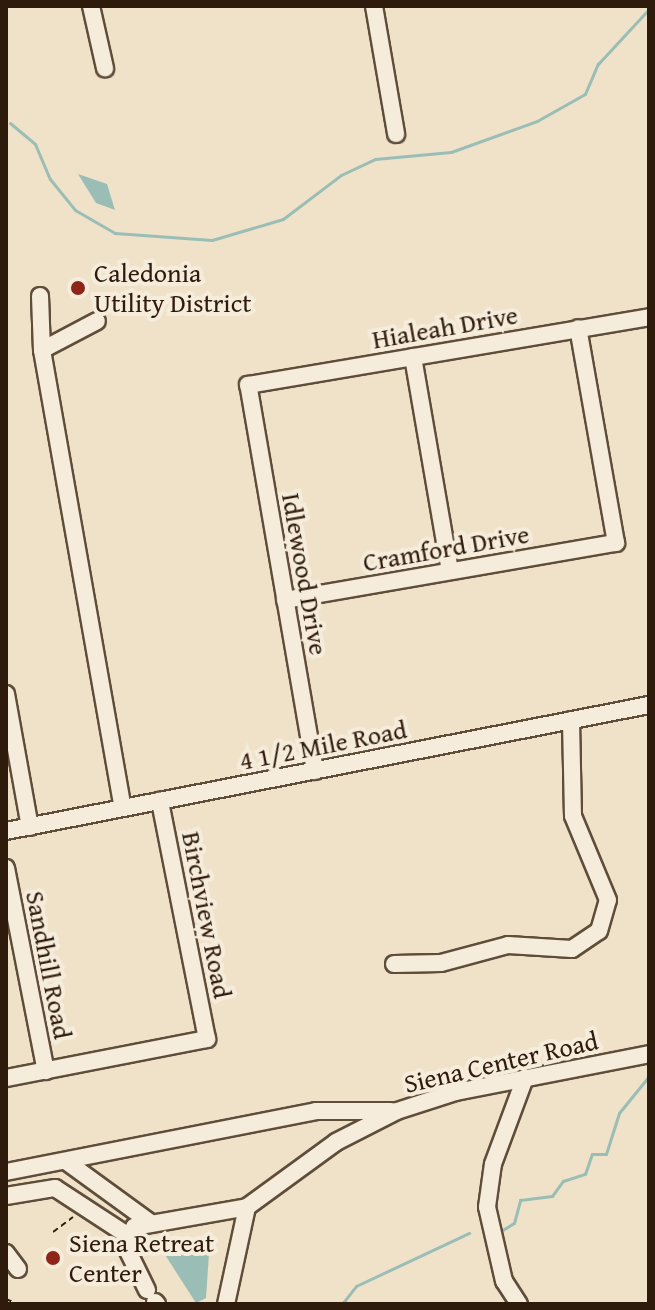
<!DOCTYPE html>
<html>
<head>
<meta charset="utf-8">
<style>
	body { margin:0 }
	#map { position:relative; width:655px; height:1310px; overflow:hidden; background:#efe2c9; font-family:"Gentium Book Plus",serif }
	div>[style] { position:absolute }
	.water>* { inset:0; background:#9abeb6 }
	.stream>* { height:3px; margin:-1.5px; padding:0 1.5px; transform-origin:1.5px; border-radius:1.5px; background:#9abeb6 }
	.path>* { height:2px; margin-top:-1px; transform-origin:0; background:repeating-linear-gradient(90deg,#2f1b0b 0 6px,transparent 0 10px) }
	.roads { filter:drop-shadow(2px 0 #5f4d3a) drop-shadow(-2px 0 #5f4d3a) drop-shadow(0 2px #5f4d3a) drop-shadow(0 -2px #5f4d3a) }
	.minor>* { height:16px; margin:-8px; padding:0 8px; transform-origin:8px; border-radius:8px; background:#f5ecdc }
	.dots>* { width:22px; height:22px; translate:-50% -50%; box-sizing:border-box; border:4px solid #f5ecdc; border-radius:50% }
	span { translate:-50% -50%; white-space:nowrap; text-align:center; line-height:1.15; -webkit-text-stroke:8px #f5ecdc; paint-order:stroke }
	.poi-label { font-size:26px; color:#2f1b0b }
	.left { translate:0 -50%; text-align:left }
	.street-label { font-size:26px; color:#2f1b0b }
	.frame { position:absolute; inset:0; border:8px solid #2f1b0b; pointer-events:none }
</style>
</head>
<body>
<div id="map">
	<div class="water">
		<i style="clip-path:polygon(78px 174px,107px 184px,115px 210px,96px 203px)"></i>
		<i style="clip-path:polygon(210px 1239px,206px 1298px,196px 1303px,160px 1247px)"></i>
	</div>
	<div class="stream">
		<i style="left:10px;top:123px;width:33px;rotate:40deg"></i>
		<i style="left:35px;top:144px;width:38px;rotate:67deg"></i>
		<i style="left:50px;top:179px;width:40px;rotate:51deg"></i>
		<i style="left:75px;top:210px;width:46px;rotate:29.9deg"></i>
		<i style="left:115px;top:233px;width:97px;rotate:4.1deg"></i>
		<i style="left:212px;top:240px;width:74px;rotate:-16.5deg"></i>
		<i style="left:283px;top:219px;width:73px;rotate:-37.2deg"></i>
		<i style="left:341px;top:175px;width:38px;rotate:-25deg"></i>
		<i style="left:375px;top:159px;width:76px;rotate:-5.3deg"></i>
		<i style="left:451px;top:152px;width:91px;rotate:-19.8deg"></i>
		<i style="left:537px;top:121px;width:55px;rotate:-29.4deg"></i>
		<i style="left:585px;top:94px;width:33px;rotate:-67deg"></i>
		<i style="left:598px;top:64px;width:75px;rotate:-47.2deg"></i>
		<i style="left:501px;top:1231px;width:15px;rotate:-32deg"></i>
		<i style="left:514px;top:1223px;width:24px;rotate:-75deg"></i>
		<i style="left:520px;top:1200px;width:32px;rotate:-7deg"></i>
		<i style="left:552px;top:1196px;width:19px;rotate:-54deg"></i>
		<i style="left:563px;top:1181px;width:23px;rotate:-18deg"></i>
		<i style="left:585px;top:1174px;width:21px;rotate:-71deg"></i>
		<i style="left:592px;top:1154px;width:14px"></i>
		<i style="left:606px;top:1154px;width:43px;rotate:-72.4deg"></i>
		<i style="left:619px;top:1113px;width:48px;rotate:-51deg"></i>
		<i style="left:342px;top:1304px;width:23px;rotate:-52deg"></i>
		<i style="left:356px;top:1286px;width:125px;rotate:-25.1deg"></i>
	</div>
	<div class="path">
		<i style="left:53px;top:1232px;width:25px;rotate:-37deg"></i>
		<i style="left:104px;top:1244px;width:4px;rotate:63deg"></i>
		<i style="left:106px;top:1248px;width:4px;rotate:146deg"></i>
		<i style="left:103px;top:1250px;width:4px;rotate:-124deg"></i>
		<i style="left:101px;top:1247px;width:4px;rotate:-45deg"></i>
		<i style="left:95px;top:1281px;width:29px;rotate:-38deg"></i>
		<i style="left:6px;top:1299px;width:12px;rotate:24deg"></i>
	</div>
	<div class="roads">
		<div class="minor">
			<i style="left:91px;top:6px;width:64px;rotate:77.3deg"></i>
			<i style="left:374px;top:6px;width:130px;rotate:80.2deg"></i>
			<i style="left:40px;top:296px;width:54px;rotate:87.9deg"></i>
			<i style="left:42px;top:350px;width:465px;rotate:80deg"></i>
			<i style="left:42px;top:350px;width:62px;rotate:-27.8deg"></i>
			<i style="left:413px;top:357px;width:217px;rotate:80.2deg"></i>
			<i style="left:285px;top:600px;width:336px;rotate:-9.8deg"></i>
			<i style="left:616px;top:543px;width:218px;rotate:-100deg"></i>
			<i style="left:6px;top:694px;width:135px;rotate:79.8deg"></i>
			<i style="left:315px;top:771px;width:392px;rotate:-99.8deg"></i>
			<i style="left:248px;top:385px;width:407px;rotate:-9.6deg"></i>
			<i style="left:6px;top:831px;width:655px;rotate:-11.09deg"></i>
			<i style="left:6px;top:868px;width:207px;rotate:78.9deg"></i>
			<i style="left:394px;top:964px;width:47px;rotate:-1.2deg"></i>
			<i style="left:441px;top:963px;width:69px;rotate:-15deg"></i>
			<i style="left:508px;top:945px;width:64px;rotate:3.6deg"></i>
			<i style="left:572px;top:949px;width:32px;rotate:-34deg"></i>
			<i style="left:599px;top:931px;width:32px;rotate:-74deg"></i>
			<i style="left:608px;top:900px;width:91px;rotate:-112.6deg"></i>
			<i style="left:573px;top:816px;width:96px;rotate:-91.2deg"></i>
			<i style="left:6px;top:1078px;width:205px;rotate:-11deg"></i>
			<i style="left:207px;top:1039px;width:243px;rotate:-101.2deg"></i>
			<i style="left:67px;top:1162px;width:104px;rotate:36deg"></i>
			<i style="left:6px;top:1172px;width:316px;rotate:-11.1deg"></i>
			<i style="left:316px;top:1111px;width:75px"></i>
			<i style="left:6px;top:1196px;width:50px;rotate:-9.3deg"></i>
			<i style="left:55px;top:1188px;width:86px;rotate:33.1deg"></i>
			<i style="left:247px;top:1207px;width:110px;rotate:-36.1deg"></i>
			<i style="left:336px;top:1142px;width:68px;rotate:-26.9deg"></i>
			<i style="left:397px;top:1111px;width:62px;rotate:-17.9deg"></i>
			<i style="left:456px;top:1092px;width:197px;rotate:-11.1deg"></i>
			<i style="left:6px;top:1253px;width:20px;rotate:53deg"></i>
			<i style="left:147px;top:1290px;width:46px;rotate:-116deg"></i>
			<i style="left:127px;top:1249px;width:23px;rotate:-72deg"></i>
			<i style="left:134px;top:1227px;width:115px;rotate:-10deg"></i>
			<i style="left:247px;top:1207px;width:99px;rotate:102.2deg"></i>
			<i style="left:155px;top:1302px;width:3px;rotate:45deg"></i>
			<i style="left:519px;top:1304px;width:27px;rotate:-123deg"></i>
			<i style="left:504px;top:1281px;width:76px;rotate:-102.9deg"></i>
			<i style="left:487px;top:1207px;width:43px;rotate:-82.1deg"></i>
			<i style="left:493px;top:1164px;width:92px;rotate:-69.6deg"></i>
		</div>
	</div>
	<div class="dots">
		<i style="left:78px;top:288px;background:#8f2418"></i>
		<i style="left:53px;top:1258px;background:#8f2418"></i>
	</div>
	<div class="poi-label">
		<span class="left" style="left:94px;top:288px">Caledonia<br>Utility District</span>
		<span class="left" style="left:69px;top:1258px">Siena Retreat<br>Center</span>
	</div>
	<div class="street-label">
		<span style="left:445px;top:327px;rotate:-10deg">Hialeah Drive</span>
		<span style="left:446px;top:548px;rotate:-10deg">Cramford Drive</span>
		<span style="left:305px;top:574px;rotate:80deg">Idlewood Drive</span>
		<span style="left:323px;top:745px;rotate:-11deg">4 1/2 Mile Road</span>
		<span style="left:207px;top:915px;rotate:79deg">Birchview Road</span>
		<span style="left:49px;top:965px;rotate:79deg">Sandhill Road</span>
		<span style="left:501px;top:1062px;rotate:-13deg">Siena Center Road</span>
	</div>
	<div class="frame"></div>
</div>
</body>
</html>
